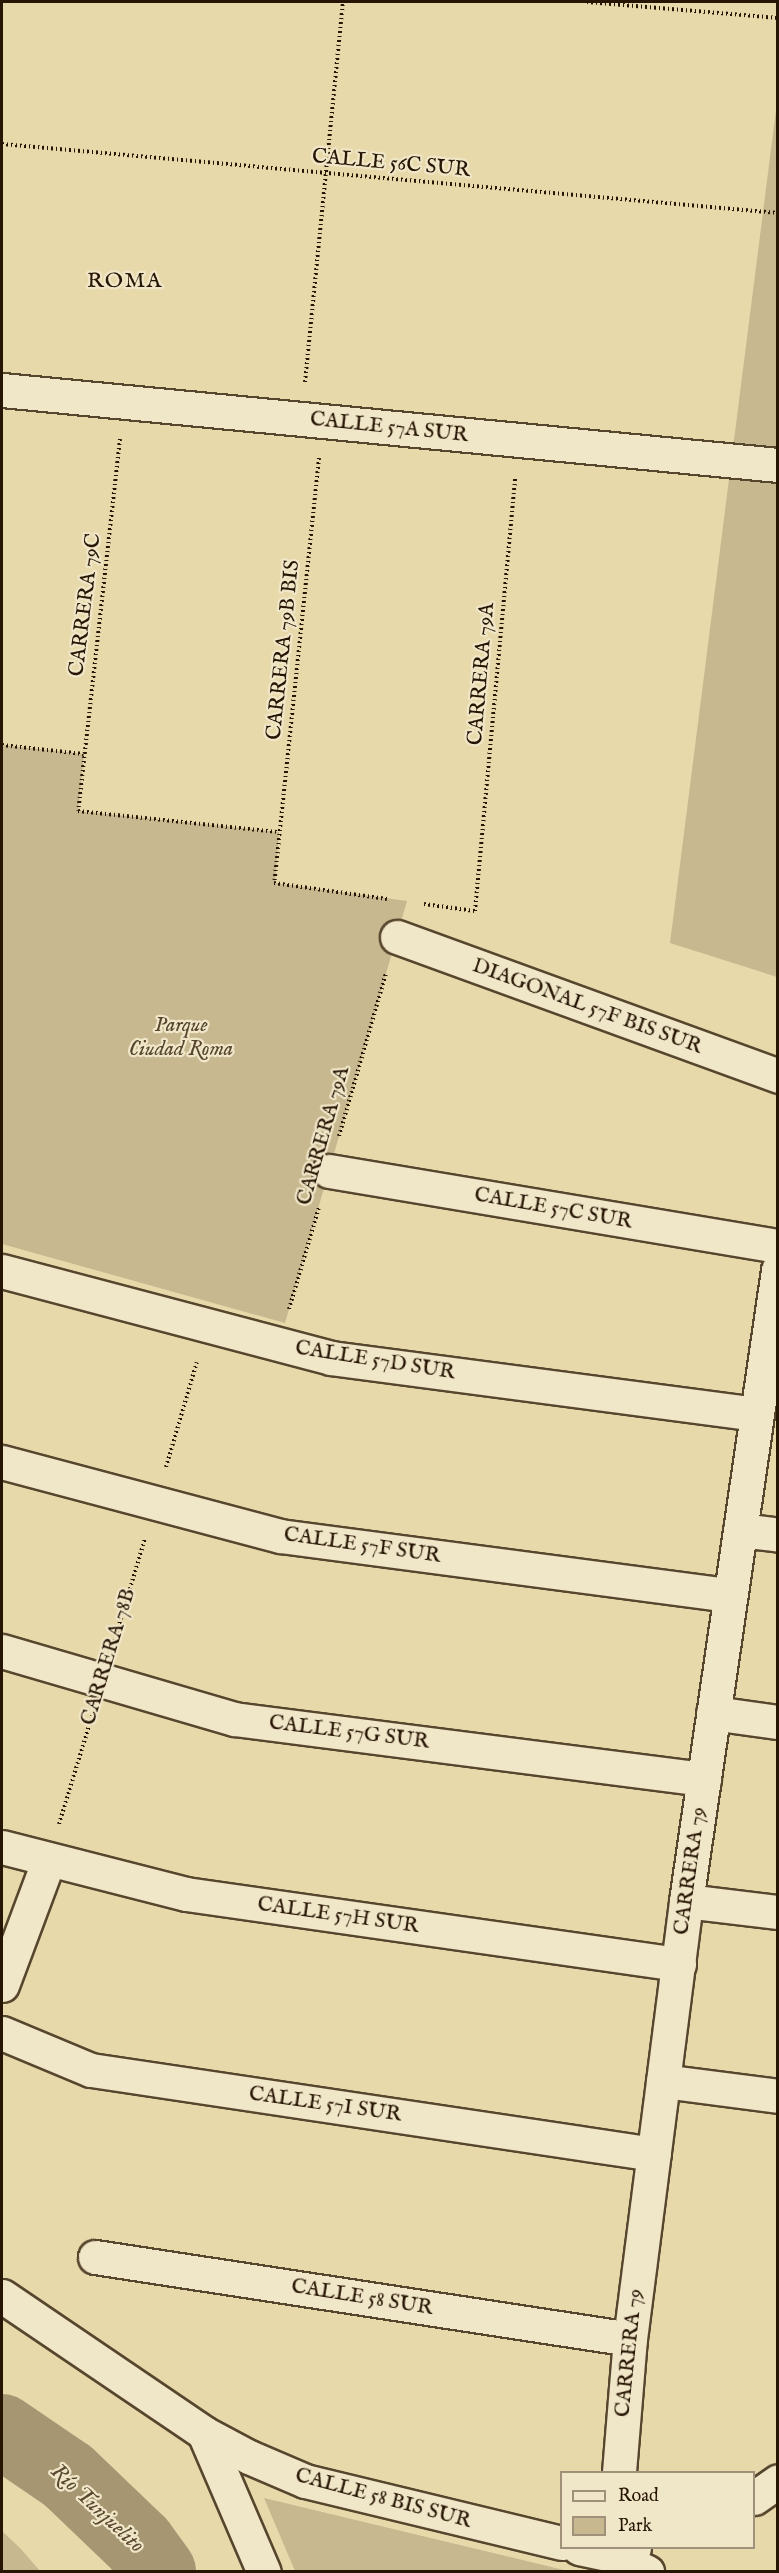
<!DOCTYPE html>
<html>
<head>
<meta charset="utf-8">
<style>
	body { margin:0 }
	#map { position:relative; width:779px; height:2573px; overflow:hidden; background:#e8d9ab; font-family:"IM FELL English",serif }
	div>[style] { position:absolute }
	.green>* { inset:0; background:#c7b88f }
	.river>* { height:74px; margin:-37px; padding:0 37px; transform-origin:37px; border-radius:37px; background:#a69672 }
	.path>* { height:4px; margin-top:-2px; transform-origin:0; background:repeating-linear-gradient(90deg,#271504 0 1.5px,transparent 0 4.5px) }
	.roads { filter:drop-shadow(2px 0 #57462e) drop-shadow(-2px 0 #57462e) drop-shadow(0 2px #57462e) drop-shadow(0 -2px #57462e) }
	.minor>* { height:33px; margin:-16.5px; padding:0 16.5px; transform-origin:16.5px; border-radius:16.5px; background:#f0e6c8 }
	.tertiary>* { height:33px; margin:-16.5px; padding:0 16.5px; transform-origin:16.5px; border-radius:16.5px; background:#f0e6c8 }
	span { translate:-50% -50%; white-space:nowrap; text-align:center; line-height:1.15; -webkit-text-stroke:4.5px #f0e6c8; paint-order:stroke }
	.street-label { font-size:21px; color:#271504 }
	.park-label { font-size:21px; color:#57462e; font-style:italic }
	.neighbourhood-label { font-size:22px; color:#271504; letter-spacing:1.5px }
	.water-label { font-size:22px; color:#5a4930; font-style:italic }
	.frame { position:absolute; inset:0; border:3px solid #271504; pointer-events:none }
	.legend { position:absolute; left:560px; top:2471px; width:195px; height:78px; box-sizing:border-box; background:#f0e6c8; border:2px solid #a0927a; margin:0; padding:8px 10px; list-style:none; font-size:18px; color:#271504 }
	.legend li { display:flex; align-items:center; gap:12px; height:30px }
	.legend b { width:30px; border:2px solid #a0927a }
</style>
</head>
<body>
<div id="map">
	<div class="green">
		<i style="clip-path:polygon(777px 102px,777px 977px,670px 943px)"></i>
		<i style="clip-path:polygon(2px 745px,84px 754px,78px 811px,279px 832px,275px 883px,407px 901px,285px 1323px,2px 1244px)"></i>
		<i style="clip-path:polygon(264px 2498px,568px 2571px,295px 2571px)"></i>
		<i style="clip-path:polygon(2px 2531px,21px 2549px,40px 2571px,2px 2571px)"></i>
	</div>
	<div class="river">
		<i style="left:2px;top:2431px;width:80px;rotate:34.3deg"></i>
		<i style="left:68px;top:2476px;width:98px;rotate:43.8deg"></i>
		<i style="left:139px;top:2544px;width:34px;rotate:54deg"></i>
	</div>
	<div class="path">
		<i style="left:587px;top:2px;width:192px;rotate:4.8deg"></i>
		<i style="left:2px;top:144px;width:779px;rotate:5.08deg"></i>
		<i style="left:305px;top:382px;width:382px;rotate:-84.3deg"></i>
		<i style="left:120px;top:439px;width:374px;rotate:96.4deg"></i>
		<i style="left:78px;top:811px;width:202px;rotate:6deg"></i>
		<i style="left:319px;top:458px;width:427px;rotate:96deg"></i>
		<i style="left:274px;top:883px;width:114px;rotate:8.1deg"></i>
		<i style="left:2px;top:745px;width:82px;rotate:6.3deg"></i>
		<i style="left:424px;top:904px;width:51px;rotate:7.8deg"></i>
		<i style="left:475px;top:911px;width:436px;rotate:-84.7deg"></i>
		<i style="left:339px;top:1136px;width:170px;rotate:-73.9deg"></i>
		<i style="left:289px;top:1309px;width:106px;rotate:-73.6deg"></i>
		<i style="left:166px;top:1467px;width:109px;rotate:-73.6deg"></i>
		<i style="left:113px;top:1645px;width:112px;rotate:-73.3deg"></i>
		<i style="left:59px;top:1824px;width:113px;rotate:-73deg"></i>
	</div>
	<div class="roads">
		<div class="minor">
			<i style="left:397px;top:937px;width:406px;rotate:20deg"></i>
			<i style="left:329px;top:1171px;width:455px;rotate:9.5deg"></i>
			<i style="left:2px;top:1271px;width:340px;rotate:14.8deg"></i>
			<i style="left:331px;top:1358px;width:429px;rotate:7.5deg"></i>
			<i style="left:2px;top:1462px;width:288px;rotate:14.9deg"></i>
			<i style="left:280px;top:1536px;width:454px;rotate:7.5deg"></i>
			<i style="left:740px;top:1530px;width:38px;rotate:7deg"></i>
			<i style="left:2px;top:1651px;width:242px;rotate:16.3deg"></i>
			<i style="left:234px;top:1719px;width:474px;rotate:7.3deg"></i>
			<i style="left:713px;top:1713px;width:66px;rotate:7.9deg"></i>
			<i style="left:2px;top:1847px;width:190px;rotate:14.3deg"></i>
			<i style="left:186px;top:1894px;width:498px;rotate:8.1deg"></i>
			<i style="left:686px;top:1901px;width:93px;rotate:6.8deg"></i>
			<i style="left:2px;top:1985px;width:134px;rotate:-69.5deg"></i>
			<i style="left:2px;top:2033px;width:96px;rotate:22.6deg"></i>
			<i style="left:91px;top:2070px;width:569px;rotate:8.49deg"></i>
			<i style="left:663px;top:2081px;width:116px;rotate:7.4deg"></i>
			<i style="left:95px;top:2257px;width:541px;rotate:8.71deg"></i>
			<i style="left:2px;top:2296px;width:244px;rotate:34.1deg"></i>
			<i style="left:204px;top:2433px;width:51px;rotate:28.1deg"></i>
			<i style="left:249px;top:2457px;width:61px;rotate:23.2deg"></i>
			<i style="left:305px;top:2481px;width:264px;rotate:13.6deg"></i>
			<i style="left:204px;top:2433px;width:151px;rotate:66.7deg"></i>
			<i style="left:579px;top:2548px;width:33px;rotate:12deg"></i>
			<i style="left:611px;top:2555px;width:40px;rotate:25deg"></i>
		</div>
		<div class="tertiary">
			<i style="left:2px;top:390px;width:780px;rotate:5.52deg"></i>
			<i style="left:619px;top:2472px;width:133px;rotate:-85.3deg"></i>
			<i style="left:630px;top:2339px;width:442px;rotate:-82.7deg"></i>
			<i style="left:686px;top:1901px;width:638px;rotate:-81.7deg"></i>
			<i style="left:754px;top:2498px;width:29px;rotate:-35deg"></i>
			<i style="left:612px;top:2548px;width:7px;rotate:98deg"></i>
			<i style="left:611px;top:2555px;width:24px;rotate:-17deg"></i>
		</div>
	</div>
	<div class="street-label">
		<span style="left:391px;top:164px;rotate:5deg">CALLE 56C SUR</span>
		<span style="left:389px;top:428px;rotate:6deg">CALLE 57A SUR</span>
		<span style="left:86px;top:605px;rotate:-83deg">CARRERA 79C</span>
		<span style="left:284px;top:650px;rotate:-84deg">CARRERA 79B BIS</span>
		<span style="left:482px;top:674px;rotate:-85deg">CARRERA 79A</span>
		<span style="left:587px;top:1007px;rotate:20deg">DIAGONAL 57F BIS SUR</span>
		<span style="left:324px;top:1136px;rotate:-74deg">CARRERA 79A</span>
		<span style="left:553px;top:1209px;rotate:10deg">CALLE 57C SUR</span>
		<span style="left:375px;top:1361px;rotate:9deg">CALLE 57D SUR</span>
		<span style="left:362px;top:1546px;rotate:8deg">CALLE 57F SUR</span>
		<span style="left:109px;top:1657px;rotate:-73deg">CARRERA 78B</span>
		<span style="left:349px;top:1733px;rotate:7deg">CALLE 57G SUR</span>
		<span style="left:691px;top:1871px;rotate:-82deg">CARRERA 79</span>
		<span style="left:338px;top:1916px;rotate:8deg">CALLE 57H SUR</span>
		<span style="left:325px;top:2105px;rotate:8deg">CALLE 57I SUR</span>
		<span style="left:362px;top:2298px;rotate:9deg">CALLE 58 SUR</span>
		<span style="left:630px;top:2353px;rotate:-84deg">CARRERA 79</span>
		<span style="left:383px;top:2499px;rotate:15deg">CALLE 58 BIS SUR</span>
	</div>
	<div class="park-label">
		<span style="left:181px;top:1038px">Parque<br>Ciudad Roma</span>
	</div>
	<div class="neighbourhood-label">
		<span style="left:125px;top:282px">ROMA</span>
	</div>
	<div class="water-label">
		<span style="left:97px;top:2509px;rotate:43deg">Río Tunjuelito</span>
	</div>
	<div class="frame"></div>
	<ul class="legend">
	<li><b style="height:8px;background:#f0e6c8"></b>Road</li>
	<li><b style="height:16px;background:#c7b88f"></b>Park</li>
	</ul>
</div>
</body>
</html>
